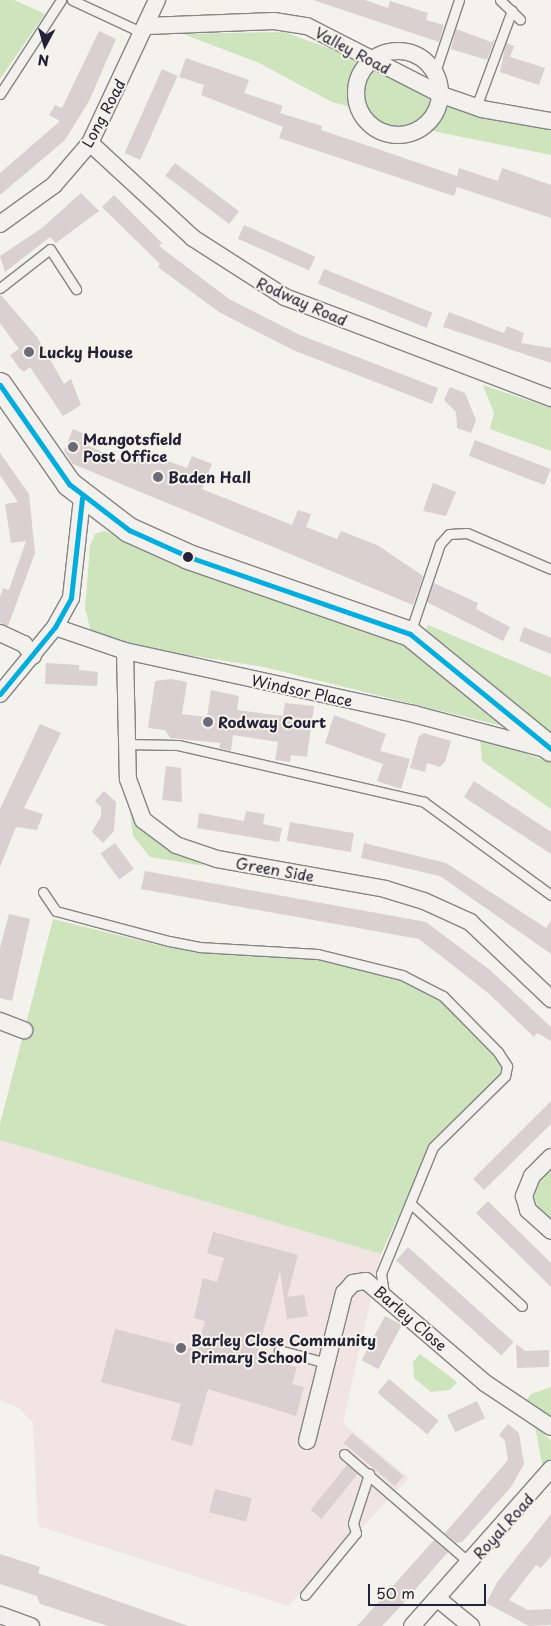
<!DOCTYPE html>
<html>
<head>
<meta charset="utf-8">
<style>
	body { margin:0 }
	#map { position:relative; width:551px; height:1626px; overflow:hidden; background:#f4f2ec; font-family:"Playpen Sans",sans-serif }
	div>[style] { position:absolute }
	.built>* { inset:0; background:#f0e5e3 }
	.green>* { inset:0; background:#cee4bc }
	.building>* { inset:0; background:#dacfd1; transform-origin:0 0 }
	.roads { filter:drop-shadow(1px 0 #858486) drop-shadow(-1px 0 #858486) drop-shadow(0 1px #858486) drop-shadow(0 -1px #858486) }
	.lane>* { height:9px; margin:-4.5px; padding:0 4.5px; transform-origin:4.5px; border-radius:4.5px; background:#f2f1ed }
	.street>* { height:16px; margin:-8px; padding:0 8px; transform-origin:8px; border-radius:8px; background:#f2f1ed }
	.street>.ring { margin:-8px; padding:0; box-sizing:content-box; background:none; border:16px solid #f2f1ed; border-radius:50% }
	.secondary>* { height:24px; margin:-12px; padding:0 12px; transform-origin:12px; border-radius:12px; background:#f2f1ed }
	.bus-1>* { height:5px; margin:-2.5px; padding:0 2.5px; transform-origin:2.5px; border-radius:2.5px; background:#02acdd }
	.dots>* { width:14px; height:14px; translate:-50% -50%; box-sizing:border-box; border:2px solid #f7f3e8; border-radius:50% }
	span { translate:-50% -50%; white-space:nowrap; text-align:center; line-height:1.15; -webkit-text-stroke:4px #f7f3e8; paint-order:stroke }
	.street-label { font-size:15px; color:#22223b }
	.poi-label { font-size:15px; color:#22223b; font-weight:700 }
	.left { translate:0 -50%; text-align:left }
	.north { position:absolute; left:20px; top:20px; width:50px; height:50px; -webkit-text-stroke:4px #f7f3e8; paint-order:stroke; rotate:186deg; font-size:14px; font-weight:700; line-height:20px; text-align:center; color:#22223b }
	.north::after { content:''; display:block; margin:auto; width:18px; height:22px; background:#22223b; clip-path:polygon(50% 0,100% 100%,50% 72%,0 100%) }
	.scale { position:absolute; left:368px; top:1584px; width:118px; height:22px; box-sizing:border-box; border:2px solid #22223b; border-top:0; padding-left:6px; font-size:15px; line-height:18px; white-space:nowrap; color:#22223b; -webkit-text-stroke:4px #f7f3e8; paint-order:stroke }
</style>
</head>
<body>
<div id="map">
	<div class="built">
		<i style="clip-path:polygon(0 1140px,381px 1254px,343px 1423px,409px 1478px,288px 1606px,38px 1526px,33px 1423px,19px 1408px,0 1400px)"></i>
	</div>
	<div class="green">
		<i style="clip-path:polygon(0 0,14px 0,45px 14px,0 79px)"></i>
		<i style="clip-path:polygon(284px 32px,551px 128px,551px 155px,428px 130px,383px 126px,367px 111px,332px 102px,259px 63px,183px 34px)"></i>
		<i style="clip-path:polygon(483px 385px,551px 408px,551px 451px,490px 429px,494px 413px)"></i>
		<i style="clip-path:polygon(104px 531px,380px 628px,433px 659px,514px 729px,264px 667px,137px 647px,91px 632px,85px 608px,90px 546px,95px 534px)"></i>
		<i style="clip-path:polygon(428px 625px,551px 677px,551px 732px,425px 630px)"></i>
		<i style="clip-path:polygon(480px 738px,551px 762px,551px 809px,482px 761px)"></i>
		<i style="clip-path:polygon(128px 795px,165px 846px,205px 866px,150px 857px,133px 836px)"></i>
		<i style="clip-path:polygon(53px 919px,170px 948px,302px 956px,405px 980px,451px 1008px,506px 1070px,435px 1138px,381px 1254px,0 1140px,0 1124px)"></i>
		<i style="clip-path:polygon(551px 1166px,551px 1220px,540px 1211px,533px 1196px,534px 1186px)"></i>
		<i style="clip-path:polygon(420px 1354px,457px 1382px,450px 1390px,431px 1392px,414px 1378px,413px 1362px)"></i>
		<i style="clip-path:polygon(551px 1387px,551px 1418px,525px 1402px,531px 1394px)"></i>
		<i style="clip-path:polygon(535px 1426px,551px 1441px,551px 1458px,543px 1469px)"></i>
	</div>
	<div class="building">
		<i style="clip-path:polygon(313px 0,365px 0,388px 8px,390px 1px,428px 13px,426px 20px,444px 25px,439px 42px)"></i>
		<i style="clip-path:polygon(456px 29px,491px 42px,495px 39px,487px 60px,451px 49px)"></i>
		<i style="clip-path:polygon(99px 31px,116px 39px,89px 101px,65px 140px,0 195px,0 173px,60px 121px,49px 115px,55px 105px,62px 108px)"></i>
		<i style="clip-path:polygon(506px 43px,514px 46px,510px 57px,545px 68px,539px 85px,500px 72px)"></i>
		<i style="clip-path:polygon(186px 58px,249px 80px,244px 93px,283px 106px,280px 113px,322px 126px,321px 130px,348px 139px,457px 176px,459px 168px,498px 181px,502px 168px,551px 185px,551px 218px,457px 187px,454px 196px,279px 138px,283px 127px,201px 95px,204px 85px,179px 77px)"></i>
		<i style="left:162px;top:69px;width:17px;height:92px;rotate:24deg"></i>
		<i style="left:175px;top:163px;width:80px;height:16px;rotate:37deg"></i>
		<i style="clip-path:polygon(81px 193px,99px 211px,56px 243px,50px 237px,5px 272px,0 256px,42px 228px)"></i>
		<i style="clip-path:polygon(114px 195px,162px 243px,159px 246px,229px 299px,300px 335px,438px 388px,432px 404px,293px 350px,219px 312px,158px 267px,160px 264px,102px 207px)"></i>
		<i style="left:244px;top:225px;width:78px;height:15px;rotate:24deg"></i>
		<i style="left:324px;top:269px;width:117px;height:16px;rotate:22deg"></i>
		<i style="clip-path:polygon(0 294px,37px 337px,64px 384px,71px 379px,81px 405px,63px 416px,30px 367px,24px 372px,19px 368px,10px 355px,19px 349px,0 323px)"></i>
		<i style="clip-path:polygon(449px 312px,504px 333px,507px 326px,524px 333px,521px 343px,551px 348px,551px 363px,443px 327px)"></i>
		<i style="clip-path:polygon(450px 387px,465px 393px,476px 420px,471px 433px,457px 428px,456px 412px,444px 400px)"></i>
		<i style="clip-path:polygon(73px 429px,91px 437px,87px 445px,124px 462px,136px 463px,138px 458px,151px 464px,154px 456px,187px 468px,192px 456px,212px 464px,202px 489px,292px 525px,298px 510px,311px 514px,306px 527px,337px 539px,341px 531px,377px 545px,423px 576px,413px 605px,73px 464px,64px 451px)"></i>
		<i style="left:475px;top:440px;width:81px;height:17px;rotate:21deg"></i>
		<i style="clip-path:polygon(0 453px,29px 494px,35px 553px,8px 626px,0 623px,0 597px,3px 588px,9px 590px,26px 541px,11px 543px,5px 504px,18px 502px,0 475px)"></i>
		<i style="clip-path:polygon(433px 483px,456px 492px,446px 516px,423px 511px)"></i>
		<i style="clip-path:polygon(434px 583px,478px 603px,476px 609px,510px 627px,503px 641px,427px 602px)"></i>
		<i style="clip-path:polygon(524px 627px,551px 638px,551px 654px,519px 641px)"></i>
		<i style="clip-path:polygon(46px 663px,79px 665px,79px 670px,98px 672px,97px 686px,45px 684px)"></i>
		<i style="clip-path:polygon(171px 679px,187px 682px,182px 714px,207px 717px,211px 690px,239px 696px,237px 710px,283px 716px,285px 703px,314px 706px,307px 757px,291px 755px,290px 762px,275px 760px,278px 742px,233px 735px,231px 751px,219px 748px,220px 743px,170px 738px,165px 730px,148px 728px,155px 681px)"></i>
		<i style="clip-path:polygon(334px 715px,386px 734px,380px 751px,410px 759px,401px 789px,377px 781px,383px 764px,325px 743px)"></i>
		<i style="clip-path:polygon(40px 724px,61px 733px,24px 808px,43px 814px,37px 830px,16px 827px,0 867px,0 809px)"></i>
		<i style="clip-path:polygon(424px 733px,451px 741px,445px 762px,440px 767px,427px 763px,425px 772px,410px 768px,419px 736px)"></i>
		<i style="clip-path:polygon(166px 766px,181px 768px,182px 802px,162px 800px)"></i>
		<i style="clip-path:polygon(474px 781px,551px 832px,551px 854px,464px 797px)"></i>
		<i style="clip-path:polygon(104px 791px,116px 802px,115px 817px,114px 831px,103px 843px,92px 832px,101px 816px,101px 807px,95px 801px)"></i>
		<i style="clip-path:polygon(246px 811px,265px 814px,263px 824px,282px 828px,279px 842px,197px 828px,199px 813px,244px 821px)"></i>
		<i style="left:290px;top:822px;width:65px;height:19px;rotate:10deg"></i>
		<i style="left:115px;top:843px;width:32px;height:18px;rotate:54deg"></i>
		<i style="clip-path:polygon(364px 843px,446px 863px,546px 928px,551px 921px,551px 954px,440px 876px,361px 858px)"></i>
		<i style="clip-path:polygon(145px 871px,426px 922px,490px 970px,551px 1027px,551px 1041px,537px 1033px,534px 1037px,487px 992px,419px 939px,141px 889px)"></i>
		<i style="clip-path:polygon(9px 914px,30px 919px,12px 1001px,0 998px,0 948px)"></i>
		<i style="clip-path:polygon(551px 1101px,551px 1124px,484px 1190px,473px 1179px)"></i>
		<i style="clip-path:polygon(488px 1201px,551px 1263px,551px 1287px,476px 1213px)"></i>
		<i style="clip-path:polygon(213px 1232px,298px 1255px,287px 1297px,304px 1295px,308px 1316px,287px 1319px,280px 1271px,256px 1357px,297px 1367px,292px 1384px,304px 1387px,296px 1416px,208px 1389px,192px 1446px,171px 1440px,181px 1404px,101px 1382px,115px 1329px,197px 1350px,205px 1321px,194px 1318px,203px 1278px,217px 1282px,224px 1258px,207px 1253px)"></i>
		<i style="left:408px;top:1247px;width:142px;height:18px;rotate:42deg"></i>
		<i style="left:385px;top:1316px;width:19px;height:50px;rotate:28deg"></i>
		<i style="clip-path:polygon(516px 1344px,525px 1351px,549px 1350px,549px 1367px,517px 1368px)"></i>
		<i style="left:389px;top:1379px;width:65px;height:18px;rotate:40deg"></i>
		<i style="left:477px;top:1401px;width:19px;height:33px;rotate:65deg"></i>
		<i style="clip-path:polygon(508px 1424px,519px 1433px,524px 1464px,511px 1487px,462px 1542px,456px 1543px,445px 1533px,508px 1460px,505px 1441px,499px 1435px)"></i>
		<i style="left:352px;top:1433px;width:67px;height:13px;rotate:40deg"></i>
		<i style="left:347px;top:1465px;width:14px;height:58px;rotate:39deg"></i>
		<i style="left:215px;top:1489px;width:38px;height:24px;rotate:14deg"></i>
		<i style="clip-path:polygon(551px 1514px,551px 1556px,541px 1568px,536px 1565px,509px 1600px,528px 1610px,551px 1609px,551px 1625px,529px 1626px,486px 1603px,498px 1581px)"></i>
		<i style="clip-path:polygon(434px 1540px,448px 1552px,400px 1607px,382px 1626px,357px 1626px)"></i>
		<i style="clip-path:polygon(0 1554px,40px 1567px,38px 1573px,188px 1626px,108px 1626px,40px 1604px,37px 1596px,0 1584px)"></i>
	</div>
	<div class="roads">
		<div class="lane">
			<i style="left:72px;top:0;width:78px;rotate:24.9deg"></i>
			<i style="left:500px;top:0;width:28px;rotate:44deg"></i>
			<i style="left:435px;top:72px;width:76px;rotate:-71.6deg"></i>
			<i style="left:0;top:94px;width:112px;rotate:-57deg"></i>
			<i style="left:476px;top:107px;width:103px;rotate:-69.6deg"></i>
			<i style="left:0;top:288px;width:63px;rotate:-38deg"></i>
			<i style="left:50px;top:249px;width:48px;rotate:57deg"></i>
			<i style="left:410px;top:633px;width:94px;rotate:-71.4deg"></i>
			<i style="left:440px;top:544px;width:13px;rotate:-48deg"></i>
			<i style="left:449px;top:534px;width:18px;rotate:-3deg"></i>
			<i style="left:467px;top:533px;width:91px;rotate:23.2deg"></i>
			<i style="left:125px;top:744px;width:53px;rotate:1.1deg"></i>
			<i style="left:178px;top:745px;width:253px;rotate:13deg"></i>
			<i style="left:424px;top:802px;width:157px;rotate:36.2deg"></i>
			<i style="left:43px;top:892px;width:23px;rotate:56deg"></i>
			<i style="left:56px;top:911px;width:117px;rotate:14.9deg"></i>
			<i style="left:169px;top:941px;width:31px;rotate:11deg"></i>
			<i style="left:199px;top:947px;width:119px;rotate:3.4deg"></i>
			<i style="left:318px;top:954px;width:87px;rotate:14deg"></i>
			<i style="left:402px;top:975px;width:46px;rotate:27.1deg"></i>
			<i style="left:443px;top:996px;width:78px;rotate:45.5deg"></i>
			<i style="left:498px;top:1052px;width:17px;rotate:57deg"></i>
			<i style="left:507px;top:1066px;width:10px;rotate:101deg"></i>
			<i style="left:505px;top:1076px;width:101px;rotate:135.4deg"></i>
			<i style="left:433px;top:1147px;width:137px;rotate:112.3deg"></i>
			<i style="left:381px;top:1274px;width:18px;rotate:81deg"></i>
			<i style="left:410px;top:1203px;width:152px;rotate:42.6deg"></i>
			<i style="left:279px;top:1350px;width:50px;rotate:15.2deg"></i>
			<i style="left:344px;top:1454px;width:167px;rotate:40.9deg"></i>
			<i style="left:305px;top:1595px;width:80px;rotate:-50.6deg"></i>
			<i style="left:356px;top:1533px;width:10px;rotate:-107deg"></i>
			<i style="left:353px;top:1523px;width:52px;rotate:-71.9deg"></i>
		</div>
		<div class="street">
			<i style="left:147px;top:26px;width:127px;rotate:-2.3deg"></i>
			<i style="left:274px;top:21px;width:33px;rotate:9deg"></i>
			<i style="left:307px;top:26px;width:152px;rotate:27.1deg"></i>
			<i style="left:442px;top:95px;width:42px;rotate:19.3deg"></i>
			<i style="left:482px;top:109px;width:70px;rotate:9.9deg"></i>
			<i class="ring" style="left:356px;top:51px;width:68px;height:68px"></i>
			<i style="left:90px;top:143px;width:140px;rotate:42.7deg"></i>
			<i style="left:193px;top:238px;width:109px;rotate:32.7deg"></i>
			<i style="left:285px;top:297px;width:285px;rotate:20.8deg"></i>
			<i style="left:0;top:224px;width:67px;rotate:-35.8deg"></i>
			<i style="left:54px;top:185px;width:55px;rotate:-49.4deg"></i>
			<i style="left:90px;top:143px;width:158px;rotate:-64.9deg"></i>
			<i style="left:55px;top:627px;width:74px;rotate:18.9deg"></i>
			<i style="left:125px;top:651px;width:296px;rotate:12.3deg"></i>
			<i style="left:414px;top:714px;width:137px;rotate:14.9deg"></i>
			<i style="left:0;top:633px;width:26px;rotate:25deg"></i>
			<i style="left:24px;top:644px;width:15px;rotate:53deg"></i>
			<i style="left:125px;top:651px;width:128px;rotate:88.7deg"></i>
			<i style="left:128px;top:779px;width:44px;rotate:69.9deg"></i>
			<i style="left:143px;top:820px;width:41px;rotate:37.1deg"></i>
			<i style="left:176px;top:845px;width:43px;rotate:18.9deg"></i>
			<i style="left:217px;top:859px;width:171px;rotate:10.1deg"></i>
			<i style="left:385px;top:889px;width:41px;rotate:17.1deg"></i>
			<i style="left:424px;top:901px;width:51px;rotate:24.5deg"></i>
			<i style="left:470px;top:922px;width:112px;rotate:43.5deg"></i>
			<i style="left:0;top:694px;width:87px;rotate:-50.6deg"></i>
			<i style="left:55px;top:627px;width:33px;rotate:-61deg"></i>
			<i style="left:71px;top:598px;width:101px;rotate:-83.7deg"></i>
			<i style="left:0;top:1021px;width:26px;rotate:21deg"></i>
			<i style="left:551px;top:1157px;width:27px;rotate:135deg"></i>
			<i style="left:532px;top:1176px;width:22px;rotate:112deg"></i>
			<i style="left:524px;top:1196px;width:15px;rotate:74deg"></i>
			<i style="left:528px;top:1210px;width:31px;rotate:42deg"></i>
			<i style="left:307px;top:1441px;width:153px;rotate:-76deg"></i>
			<i style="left:344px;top:1293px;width:13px;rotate:-48deg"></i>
			<i style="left:353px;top:1283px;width:13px;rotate:-9deg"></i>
			<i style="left:366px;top:1281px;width:157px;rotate:40.6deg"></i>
			<i style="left:485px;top:1383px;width:79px;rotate:33.7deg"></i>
			<i style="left:438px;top:1599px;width:43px;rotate:39.3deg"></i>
			<i style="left:0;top:1615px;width:33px;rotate:20deg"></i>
			<i style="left:412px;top:1626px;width:210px;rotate:-48.5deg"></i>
		</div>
		<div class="secondary">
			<i style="left:0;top:385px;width:121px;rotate:55.1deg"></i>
			<i style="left:69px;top:484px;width:76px;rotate:37.5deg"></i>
			<i style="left:129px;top:530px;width:66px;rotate:24.2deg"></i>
			<i style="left:189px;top:557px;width:234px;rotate:19.2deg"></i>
			<i style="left:410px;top:634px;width:182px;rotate:39.2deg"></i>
		</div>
	</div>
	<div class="bus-1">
		<i style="left:0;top:385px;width:121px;rotate:55.1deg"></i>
		<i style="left:69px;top:484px;width:76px;rotate:37.5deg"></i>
		<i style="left:129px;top:530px;width:66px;rotate:24.2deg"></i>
		<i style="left:189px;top:557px;width:234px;rotate:19.2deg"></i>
		<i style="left:410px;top:634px;width:182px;rotate:39.2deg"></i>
		<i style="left:0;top:694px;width:87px;rotate:-50.6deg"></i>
		<i style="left:55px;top:627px;width:33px;rotate:-61deg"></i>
		<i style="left:71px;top:598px;width:101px;rotate:-83.7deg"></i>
	</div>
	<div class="dots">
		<i style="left:29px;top:352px;background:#6c6b79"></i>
		<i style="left:73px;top:447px;background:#6c6b79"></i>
		<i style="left:158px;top:477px;background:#6c6b79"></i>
		<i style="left:188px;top:557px;background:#22223b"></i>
		<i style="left:208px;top:722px;background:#6c6b79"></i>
		<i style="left:181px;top:1348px;background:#6c6b79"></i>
	</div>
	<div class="street-label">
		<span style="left:353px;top:50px;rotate:28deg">Valley Road</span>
		<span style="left:103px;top:113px;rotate:-62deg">Long Road</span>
		<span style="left:302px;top:301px;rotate:24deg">Rodway Road</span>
		<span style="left:302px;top:690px;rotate:12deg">Windsor Place</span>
		<span style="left:275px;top:869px;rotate:10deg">Green Side</span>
		<span style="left:411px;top:1318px;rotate:41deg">Barley Close</span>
		<span style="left:503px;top:1526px;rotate:-48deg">Royal Road</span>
	</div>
	<div class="poi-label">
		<span class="left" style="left:39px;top:352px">Lucky House</span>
		<span class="left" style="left:83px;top:447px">Mangotsfield<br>Post Office</span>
		<span class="left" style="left:168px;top:477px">Baden Hall</span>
		<span class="left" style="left:218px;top:722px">Rodway Court</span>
		<span class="left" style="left:191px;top:1348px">Barley Close Community<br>Primary School</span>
	</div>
	<div class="north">N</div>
	<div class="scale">50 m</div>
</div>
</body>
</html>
